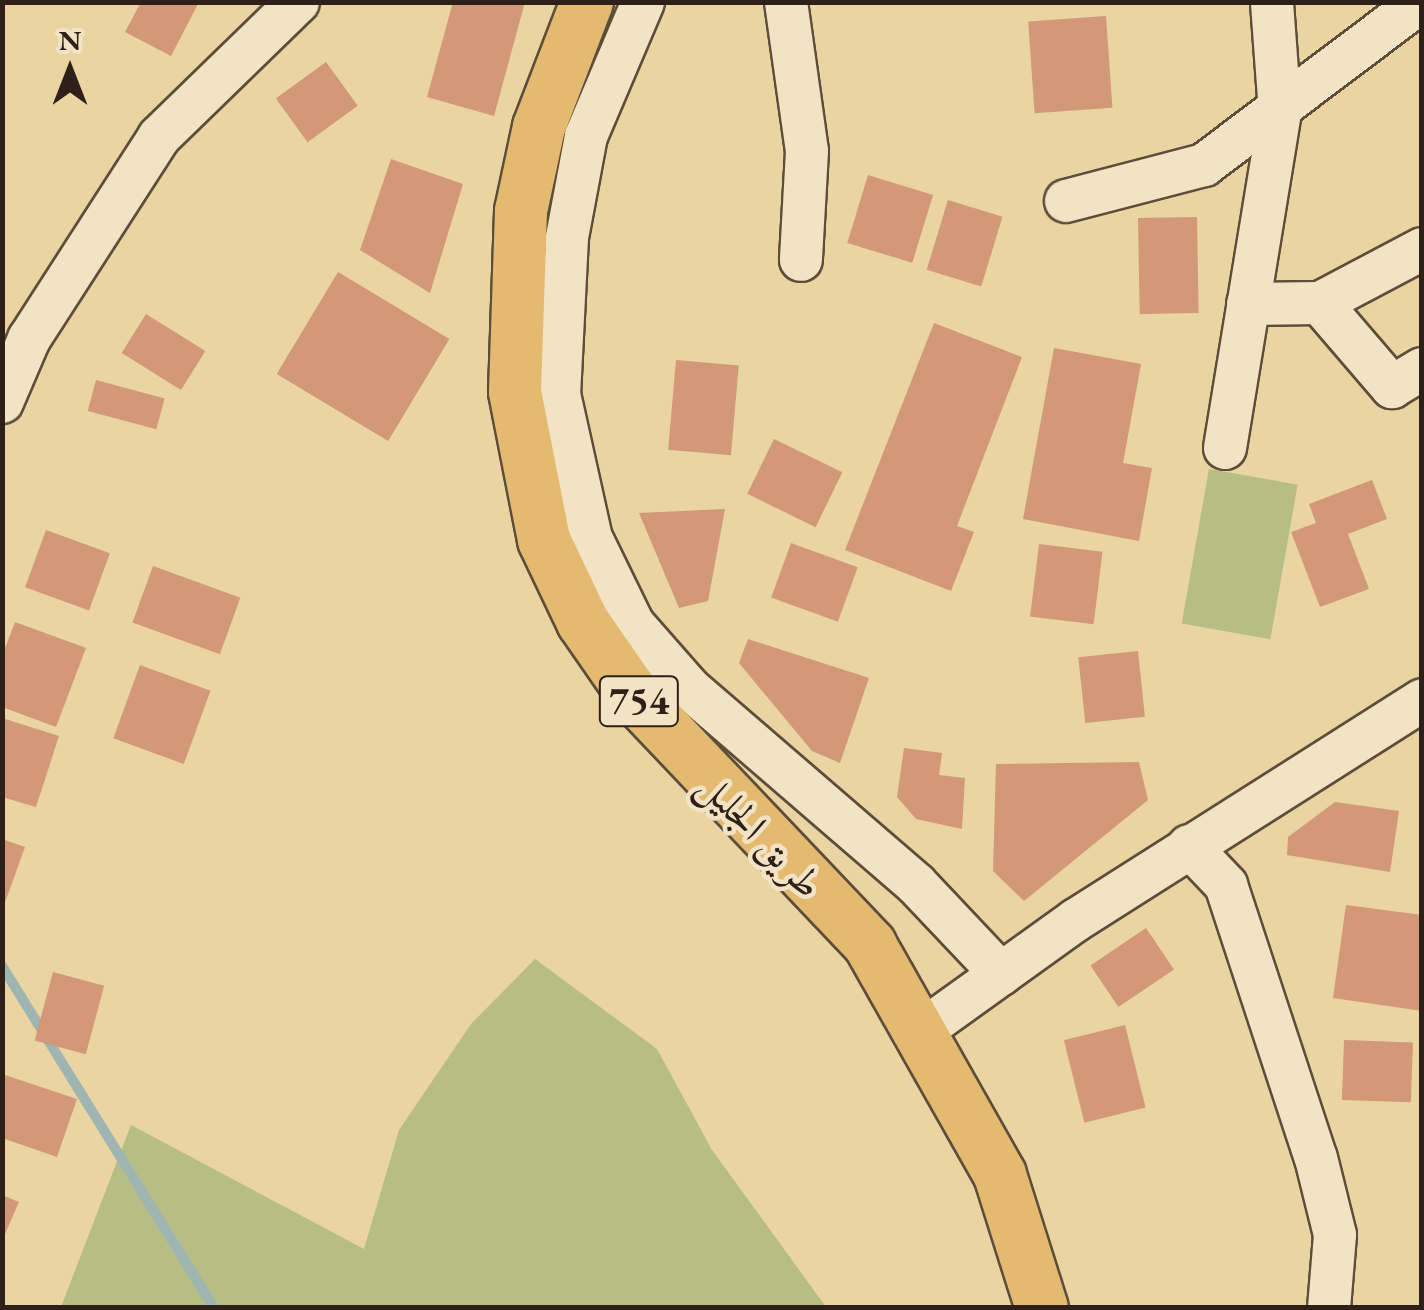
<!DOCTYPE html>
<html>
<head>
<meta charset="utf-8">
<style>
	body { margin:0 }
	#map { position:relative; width:1424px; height:1310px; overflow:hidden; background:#e9d4a2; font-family:"EB Garamond",Amiri,serif }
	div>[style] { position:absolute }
	.green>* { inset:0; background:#b6bd85; transform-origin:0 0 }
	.stream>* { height:10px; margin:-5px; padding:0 5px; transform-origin:5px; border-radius:5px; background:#9eb5b2 }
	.building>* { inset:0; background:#d29878; transform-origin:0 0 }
	.roads { filter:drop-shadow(2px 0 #5d4d3a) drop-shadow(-2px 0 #5d4d3a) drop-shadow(0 2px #5d4d3a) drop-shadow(0 -2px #5d4d3a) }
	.minor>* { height:42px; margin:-21px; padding:0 21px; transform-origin:21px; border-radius:21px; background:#f1e3c3 }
	.major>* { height:52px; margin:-26px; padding:0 26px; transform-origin:26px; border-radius:26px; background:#e4ba71 }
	span { translate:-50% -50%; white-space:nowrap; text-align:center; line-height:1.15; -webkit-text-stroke:9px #f1e3c3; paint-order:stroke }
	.shield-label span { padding:2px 8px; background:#f1e3c3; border:2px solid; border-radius:8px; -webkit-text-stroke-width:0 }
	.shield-label { font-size:38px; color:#2e2018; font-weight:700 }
	.street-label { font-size:40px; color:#2e2018 }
	.frame { position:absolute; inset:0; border:5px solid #2e2018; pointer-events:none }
	.north { position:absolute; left:20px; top:20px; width:100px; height:100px; -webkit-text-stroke:8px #f1e3c3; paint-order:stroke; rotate:0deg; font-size:28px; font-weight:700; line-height:40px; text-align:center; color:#2e2018 }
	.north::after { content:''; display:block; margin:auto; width:35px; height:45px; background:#2e2018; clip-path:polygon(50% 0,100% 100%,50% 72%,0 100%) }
</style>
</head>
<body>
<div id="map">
	<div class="green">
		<i style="left:1209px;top:469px;width:90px;height:157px;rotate:10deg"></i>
		<i style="clip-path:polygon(535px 959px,657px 1049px,712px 1150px,826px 1307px,61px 1307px,131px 1125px,364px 1249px,399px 1130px,471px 1024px)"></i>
	</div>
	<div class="stream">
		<i style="left:2px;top:966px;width:402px;rotate:58.2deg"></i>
	</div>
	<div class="building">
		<i style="clip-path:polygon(141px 2px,199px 2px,171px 56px,125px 32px)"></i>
		<i style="clip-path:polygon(453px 2px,525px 2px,494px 116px,427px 97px)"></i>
		<i style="left:1106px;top:16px;width:92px;height:78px;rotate:86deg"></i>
		<i style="left:326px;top:62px;width:54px;height:62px;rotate:54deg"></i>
		<i style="clip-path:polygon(391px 159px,463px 184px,430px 293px,360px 250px)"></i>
		<i style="left:868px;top:175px;width:68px;height:71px;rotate:17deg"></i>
		<i style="left:948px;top:200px;width:57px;height:73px;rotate:17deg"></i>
		<i style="left:1197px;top:217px;width:96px;height:59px;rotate:89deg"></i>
		<i style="left:338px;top:272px;width:130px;height:119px;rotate:31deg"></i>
		<i style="left:146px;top:314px;width:70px;height:46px;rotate:32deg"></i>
		<i style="clip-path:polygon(934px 323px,1022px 357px,957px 526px,974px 532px,951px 591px,845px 550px)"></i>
		<i style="clip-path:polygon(1054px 348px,1141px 364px,1123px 463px,1152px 468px,1139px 541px,1023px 519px)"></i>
		<i style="left:676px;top:360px;width:63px;height:90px;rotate:5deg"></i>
		<i style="left:96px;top:380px;width:71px;height:32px;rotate:15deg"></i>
		<i style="left:774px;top:439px;width:76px;height:61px;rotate:26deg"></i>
		<i style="clip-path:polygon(1372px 480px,1387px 519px,1348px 534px,1369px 589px,1320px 607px,1291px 532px,1316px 523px,1309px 504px)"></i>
		<i style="clip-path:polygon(725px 509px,708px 601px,679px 608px,639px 513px)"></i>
		<i style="left:46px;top:530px;width:68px;height:61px;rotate:20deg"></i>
		<i style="left:791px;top:543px;width:71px;height:58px;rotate:20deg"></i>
		<i style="left:1039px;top:544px;width:64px;height:73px;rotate:7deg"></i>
		<i style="left:153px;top:566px;width:93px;height:60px;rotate:20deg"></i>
		<i style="clip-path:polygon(15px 622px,86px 648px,56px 727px,2px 707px,2px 656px)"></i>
		<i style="clip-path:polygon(748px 639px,869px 678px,840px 763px,812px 751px,739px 663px)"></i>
		<i style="left:1138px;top:651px;width:66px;height:60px;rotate:84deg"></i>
		<i style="left:140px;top:665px;width:75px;height:78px;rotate:20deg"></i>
		<i style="clip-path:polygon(2px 718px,59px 736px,36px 807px,2px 797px)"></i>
		<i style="clip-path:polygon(904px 748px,942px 753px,939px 775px,965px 778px,962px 829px,916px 819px,897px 797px)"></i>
		<i style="clip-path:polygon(1139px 762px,1148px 800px,1024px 901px,993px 871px,996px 764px)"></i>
		<i style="clip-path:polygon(1335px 802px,1399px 811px,1390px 872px,1287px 855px,1288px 837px)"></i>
		<i style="clip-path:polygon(2px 839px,25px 847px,3px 908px,2px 908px)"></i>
		<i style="clip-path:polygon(1346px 905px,1422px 915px,1422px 1011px,1333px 998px)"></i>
		<i style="left:1146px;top:928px;width:50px;height:67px;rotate:56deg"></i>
		<i style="left:53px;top:972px;width:53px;height:71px;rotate:15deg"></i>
		<i style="left:1125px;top:1025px;width:85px;height:63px;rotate:76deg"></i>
		<i style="left:1344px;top:1040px;width:69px;height:60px;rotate:2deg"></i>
		<i style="clip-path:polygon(2px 1074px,77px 1099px,57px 1157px,2px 1138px)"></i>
		<i style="clip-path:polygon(2px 1195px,19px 1202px,2px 1241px)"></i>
	</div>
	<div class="roads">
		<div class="minor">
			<i style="left:643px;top:2px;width:146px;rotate:113deg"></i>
			<i style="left:586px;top:136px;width:104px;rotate:100.6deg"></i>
			<i style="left:567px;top:238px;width:156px;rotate:92.9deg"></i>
			<i style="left:559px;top:394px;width:148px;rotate:77.5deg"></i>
			<i style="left:591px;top:538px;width:96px;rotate:64deg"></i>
			<i style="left:633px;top:624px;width:85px;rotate:48.8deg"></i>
			<i style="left:689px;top:688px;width:300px;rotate:40.8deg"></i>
			<i style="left:916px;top:884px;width:124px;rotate:46.6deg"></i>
			<i style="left:786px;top:2px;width:150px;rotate:82deg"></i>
			<i style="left:807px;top:151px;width:109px;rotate:93.2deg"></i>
			<i style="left:1066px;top:201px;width:143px;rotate:-14.6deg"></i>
			<i style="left:1204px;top:165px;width:271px;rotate:-37deg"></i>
			<i style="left:1320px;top:303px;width:111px;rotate:49.4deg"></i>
			<i style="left:1392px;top:387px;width:35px;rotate:-31deg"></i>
			<i style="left:1248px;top:304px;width:72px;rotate:-0.8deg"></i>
			<i style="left:1320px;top:303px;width:115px;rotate:-27.9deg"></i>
			<i style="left:2px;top:402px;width:69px;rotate:-66.8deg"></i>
			<i style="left:29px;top:339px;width:240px;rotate:-57.2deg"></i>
			<i style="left:159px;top:137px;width:194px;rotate:-44.2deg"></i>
			<i style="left:1225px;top:448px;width:340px;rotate:-80.7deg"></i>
			<i style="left:1280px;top:112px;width:110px;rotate:-94.2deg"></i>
			<i style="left:1189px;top:846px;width:54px;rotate:46.5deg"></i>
			<i style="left:1226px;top:885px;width:287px;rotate:71.8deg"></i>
			<i style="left:1316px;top:1158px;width:79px;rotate:76.1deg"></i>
			<i style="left:1335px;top:1235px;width:73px;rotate:94.7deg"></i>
			<i style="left:920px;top:1032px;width:192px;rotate:-35.7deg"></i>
			<i style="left:1076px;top:920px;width:410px;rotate:-32.4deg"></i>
		</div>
		<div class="major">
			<i style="left:587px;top:2px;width:134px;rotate:111deg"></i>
			<i style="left:539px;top:127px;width:86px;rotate:102.1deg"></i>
			<i style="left:521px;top:211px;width:181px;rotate:91.9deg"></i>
			<i style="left:515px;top:392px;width:151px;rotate:78.9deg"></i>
			<i style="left:544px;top:540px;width:91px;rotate:64.6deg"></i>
			<i style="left:583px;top:622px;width:91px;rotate:55.3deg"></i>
			<i style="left:635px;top:697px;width:342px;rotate:46.5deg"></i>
			<i style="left:870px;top:945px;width:264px;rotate:60.5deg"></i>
			<i style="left:1000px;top:1175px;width:139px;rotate:72.5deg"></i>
		</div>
	</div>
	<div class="shield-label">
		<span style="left:639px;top:701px">754</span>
	</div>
	<div class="street-label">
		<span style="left:761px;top:834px;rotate:46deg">طريق الجليل</span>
	</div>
	<div class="frame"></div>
	<div class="north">N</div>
</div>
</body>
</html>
